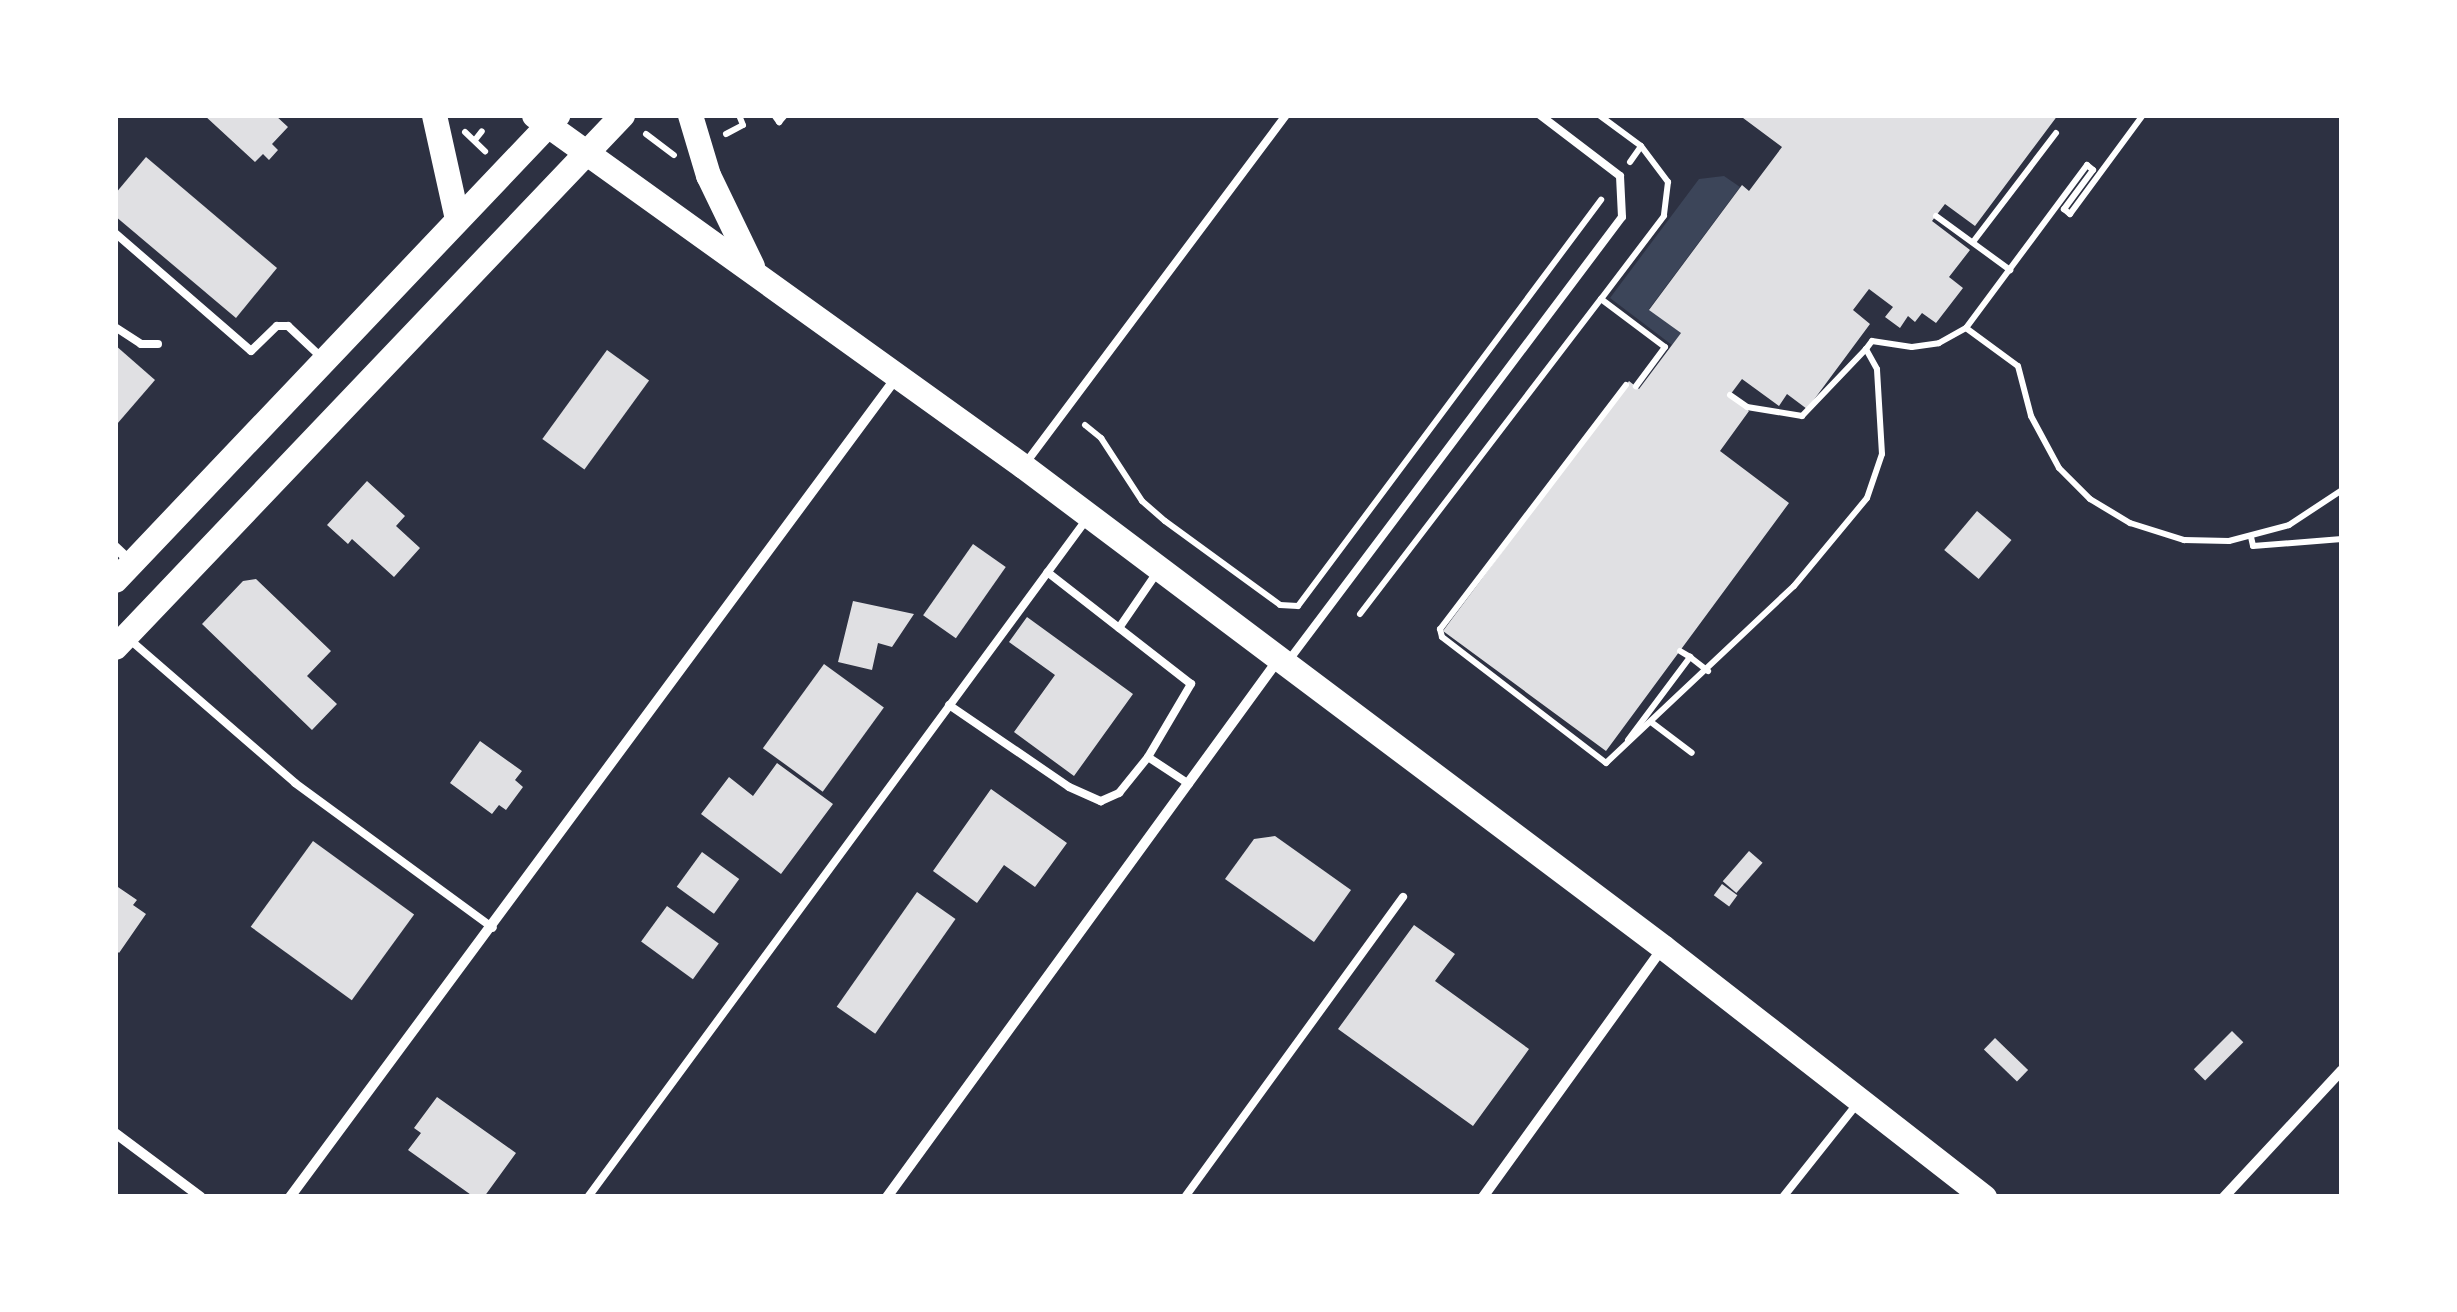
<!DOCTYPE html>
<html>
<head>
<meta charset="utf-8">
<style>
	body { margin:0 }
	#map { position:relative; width:2457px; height:1312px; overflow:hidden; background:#2d3142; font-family:"Exo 2",sans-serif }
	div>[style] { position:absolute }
	.green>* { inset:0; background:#3c4559 }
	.building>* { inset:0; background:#e0e0e3; transform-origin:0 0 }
	.path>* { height:6px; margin:-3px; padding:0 3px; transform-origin:3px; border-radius:3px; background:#fff }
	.service>* { height:8px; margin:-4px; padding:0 4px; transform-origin:4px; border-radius:4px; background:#fff }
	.minor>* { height:10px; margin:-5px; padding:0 5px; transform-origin:5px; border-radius:5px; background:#fff }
	.primary>* { height:25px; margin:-12.5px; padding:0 12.5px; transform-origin:12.5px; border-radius:12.5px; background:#fff }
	span { translate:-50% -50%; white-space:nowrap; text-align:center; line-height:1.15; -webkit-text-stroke:8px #fff; paint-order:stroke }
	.frame { position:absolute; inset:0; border:118px solid #fff; pointer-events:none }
</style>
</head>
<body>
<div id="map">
	<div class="green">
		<i style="clip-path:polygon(1724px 176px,1740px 187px,1649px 309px,1681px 333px,1672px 345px,1610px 298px,1699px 179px)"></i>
	</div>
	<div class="building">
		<i style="clip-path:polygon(204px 115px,275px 115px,288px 127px,272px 144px,278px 150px,269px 160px,263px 154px,255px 162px)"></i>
		<i style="clip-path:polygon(1739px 115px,2058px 115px,1975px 226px,1945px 204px,1932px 221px,1970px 250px,1949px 277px,1963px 288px,1936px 323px,1922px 313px,1915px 322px,1908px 316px,1900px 328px,1885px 317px,1893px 307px,1869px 289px,1853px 310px,1870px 324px,1807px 409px,1787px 394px,1779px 406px,1742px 379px,1730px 395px,1749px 411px,1720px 451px,1789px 503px,1606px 751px,1443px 631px,1629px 381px,1639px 389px,1681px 333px,1649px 310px,1742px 185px,1749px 191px,1782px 147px)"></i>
		<i style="clip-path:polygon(146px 157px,277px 268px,236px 318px,115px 216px,115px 194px)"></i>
		<i style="clip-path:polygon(115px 345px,155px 380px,117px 424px,115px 422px)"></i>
		<i style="left:607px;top:350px;width:52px;height:110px;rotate:36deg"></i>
		<i style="clip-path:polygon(367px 481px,405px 516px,396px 526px,420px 548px,394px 577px,352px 539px,348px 544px,327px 525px)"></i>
		<i style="left:1977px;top:511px;width:45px;height:51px;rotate:40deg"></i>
		<i style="left:973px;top:544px;width:40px;height:87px;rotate:35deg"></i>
		<i style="clip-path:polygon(256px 579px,331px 651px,307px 676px,337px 704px,312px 730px,202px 624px,243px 581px)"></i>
		<i style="clip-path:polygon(853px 601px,914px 614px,892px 647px,878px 643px,872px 670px,838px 662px)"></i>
		<i style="clip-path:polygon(1027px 617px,1133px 694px,1074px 776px,1014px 732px,1055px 675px,1009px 642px)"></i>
		<i style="left:824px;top:664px;width:74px;height:104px;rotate:36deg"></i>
		<i style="clip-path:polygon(480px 741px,522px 771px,515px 780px,523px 787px,506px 810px,499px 805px,492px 814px,450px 783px)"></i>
		<i style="clip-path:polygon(777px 763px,833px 804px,781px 874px,701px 814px,729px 777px,753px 796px)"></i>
		<i style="clip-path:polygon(991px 789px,1067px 843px,1035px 887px,1004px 865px,977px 903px,933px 871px)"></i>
		<i style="clip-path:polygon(1275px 836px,1351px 890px,1314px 942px,1225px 879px,1254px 839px)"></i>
		<i style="left:313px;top:841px;width:125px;height:106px;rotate:36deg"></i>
		<i style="left:1749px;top:851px;width:18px;height:40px;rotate:41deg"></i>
		<i style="left:702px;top:852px;width:46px;height:43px;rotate:36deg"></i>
		<i style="left:1722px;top:884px;width:19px;height:14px;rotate:36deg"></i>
		<i style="clip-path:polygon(115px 885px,137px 900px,133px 905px,146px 914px,119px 953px,115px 949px)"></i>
		<i style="left:917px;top:892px;width:47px;height:140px;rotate:35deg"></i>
		<i style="left:667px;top:906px;width:64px;height:44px;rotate:36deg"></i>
		<i style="clip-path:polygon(1414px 925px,1455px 954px,1435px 981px,1529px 1049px,1473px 1126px,1338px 1029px)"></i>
		<i style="left:2232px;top:1031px;width:16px;height:54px;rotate:45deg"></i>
		<i style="left:1995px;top:1038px;width:46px;height:16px;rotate:44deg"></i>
		<i style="clip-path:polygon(437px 1097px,516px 1153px,484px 1197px,474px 1197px,408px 1150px,421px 1133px,414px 1128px)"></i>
	</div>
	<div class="path">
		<i style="left:774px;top:115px;width:9px;rotate:54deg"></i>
		<i style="left:779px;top:122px;width:9px;rotate:-49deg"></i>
		<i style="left:1599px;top:115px;width:52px;rotate:36.4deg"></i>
		<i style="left:1641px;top:146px;width:45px;rotate:53.1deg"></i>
		<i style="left:1668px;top:182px;width:34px;rotate:97deg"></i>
		<i style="left:1664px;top:216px;width:104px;rotate:127.2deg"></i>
		<i style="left:1601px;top:299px;width:80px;rotate:36.9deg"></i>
		<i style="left:1665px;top:347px;width:49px;rotate:126.6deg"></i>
		<i style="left:465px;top:132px;width:28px;rotate:44deg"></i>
		<i style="left:646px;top:134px;width:35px;rotate:37deg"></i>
		<i style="left:726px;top:134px;width:19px;rotate:-28deg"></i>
		<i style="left:743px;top:125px;width:11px;rotate:-112deg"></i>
		<i style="left:475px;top:140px;width:11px;rotate:-52deg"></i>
		<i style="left:1630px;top:162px;width:19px;rotate:-55deg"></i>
		<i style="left:1936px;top:216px;width:92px;rotate:36.1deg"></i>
		<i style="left:1973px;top:242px;width:137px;rotate:-52.7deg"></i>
		<i style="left:1966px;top:328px;width:64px;rotate:36.2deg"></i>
		<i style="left:2018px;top:366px;width:52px;rotate:75.4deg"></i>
		<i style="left:2031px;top:416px;width:59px;rotate:61.7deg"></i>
		<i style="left:2059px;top:468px;width:44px;rotate:45deg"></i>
		<i style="left:2090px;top:499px;width:47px;rotate:31deg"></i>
		<i style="left:2130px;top:523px;width:57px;rotate:17.5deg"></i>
		<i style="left:2184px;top:540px;width:45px;rotate:1.3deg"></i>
		<i style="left:2229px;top:541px;width:62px;rotate:-14.9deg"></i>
		<i style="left:2289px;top:525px;width:64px;rotate:-33.4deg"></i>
		<i style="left:1626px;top:385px;width:307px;rotate:127.3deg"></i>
		<i style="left:1440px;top:629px;width:8px;rotate:76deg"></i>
		<i style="left:1442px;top:637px;width:207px;rotate:37.5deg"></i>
		<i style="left:1606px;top:763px;width:258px;rotate:-43.3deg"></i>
		<i style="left:1794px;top:586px;width:114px;rotate:-50.3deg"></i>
		<i style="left:1867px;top:498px;width:46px;rotate:-71.2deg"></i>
		<i style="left:1882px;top:454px;width:85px;rotate:-93.4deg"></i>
		<i style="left:1877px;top:369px;width:23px;rotate:-119deg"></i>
		<i style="left:1866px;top:349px;width:10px;rotate:-53deg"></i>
		<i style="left:1872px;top:341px;width:40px;rotate:8.5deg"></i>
		<i style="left:1912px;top:347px;width:27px;rotate:-8deg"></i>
		<i style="left:1939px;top:343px;width:31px;rotate:-29deg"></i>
		<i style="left:1966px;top:328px;width:203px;rotate:-53.4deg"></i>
		<i style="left:2087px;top:165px;width:8px;rotate:40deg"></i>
		<i style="left:2093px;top:170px;width:49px;rotate:126.6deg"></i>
		<i style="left:2064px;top:209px;width:8px;rotate:40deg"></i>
		<i style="left:2070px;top:214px;width:123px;rotate:-53.6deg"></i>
		<i style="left:1730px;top:395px;width:21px;rotate:35deg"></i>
		<i style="left:1747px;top:407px;width:56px;rotate:9.3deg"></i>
		<i style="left:1802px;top:416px;width:93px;rotate:-46.3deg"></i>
		<i style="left:1085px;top:425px;width:21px;rotate:39deg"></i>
		<i style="left:1101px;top:438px;width:75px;rotate:56.9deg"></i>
		<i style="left:1142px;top:501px;width:30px;rotate:41deg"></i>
		<i style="left:1165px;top:521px;width:142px;rotate:36.1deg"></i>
		<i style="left:1280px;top:605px;width:18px;rotate:3deg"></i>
		<i style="left:1298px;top:606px;width:507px;rotate:-53.27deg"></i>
		<i style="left:2251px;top:537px;width:9px;rotate:77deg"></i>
		<i style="left:2253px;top:546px;width:89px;rotate:-4.5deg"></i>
		<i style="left:1360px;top:614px;width:397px;rotate:-52.6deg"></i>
		<i style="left:1680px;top:651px;width:12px;rotate:31deg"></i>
		<i style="left:1651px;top:722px;width:51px;rotate:37.1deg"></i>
		<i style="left:1628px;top:740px;width:104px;rotate:-53.2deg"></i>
		<i style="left:1690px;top:657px;width:23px;rotate:38deg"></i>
	</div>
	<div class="service">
		<i style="left:115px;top:233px;width:180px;rotate:40.9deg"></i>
		<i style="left:251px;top:351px;width:36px;rotate:-44deg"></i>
		<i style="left:277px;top:326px;width:11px"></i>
		<i style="left:288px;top:326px;width:44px;rotate:43.2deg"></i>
		<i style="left:115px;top:327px;width:31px;rotate:33deg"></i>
		<i style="left:141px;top:344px;width:17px"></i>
		<i style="left:1025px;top:464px;width:436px;rotate:-53.2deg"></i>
		<i style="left:1119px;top:628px;width:65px;rotate:-55.6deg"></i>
		<i style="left:129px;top:639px;width:220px;rotate:40.9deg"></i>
		<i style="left:295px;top:783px;width:245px;rotate:36.2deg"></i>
		<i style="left:1289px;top:660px;width:554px;rotate:-53.07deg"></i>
		<i style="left:1622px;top:217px;width:41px;rotate:-92.8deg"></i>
		<i style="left:1620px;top:176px;width:101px;rotate:-142.7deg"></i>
		<i style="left:949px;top:705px;width:145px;rotate:34.3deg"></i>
		<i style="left:1069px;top:787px;width:35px;rotate:24deg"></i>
		<i style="left:1101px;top:801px;width:20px;rotate:-24deg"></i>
		<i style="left:1119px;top:793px;width:46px;rotate:-51.1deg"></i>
		<i style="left:1148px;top:757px;width:85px;rotate:-59.5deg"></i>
		<i style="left:1191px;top:684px;width:182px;rotate:-142.1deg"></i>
		<i style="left:1148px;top:757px;width:49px;rotate:33.4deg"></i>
		<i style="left:588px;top:1197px;width:840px;rotate:-53.66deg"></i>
		<i style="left:1185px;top:1197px;width:371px;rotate:-54deg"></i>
		<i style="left:1783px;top:1197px;width:119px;rotate:-51.5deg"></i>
	</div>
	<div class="minor">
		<i style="left:115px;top:547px;width:21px;rotate:43deg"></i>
		<i style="left:115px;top:1133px;width:107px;rotate:36.7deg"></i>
		<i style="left:290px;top:1197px;width:1019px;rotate:-53.5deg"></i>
		<i style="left:887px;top:1197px;width:664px;rotate:-53.94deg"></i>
		<i style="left:1483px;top:1197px;width:308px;rotate:-54.2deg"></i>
		<i style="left:2224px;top:1197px;width:173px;rotate:-47.1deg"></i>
	</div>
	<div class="primary">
		<i style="left:434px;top:115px;width:107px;rotate:77.5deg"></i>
		<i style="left:534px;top:115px;width:602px;rotate:35.67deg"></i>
		<i style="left:1023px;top:466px;width:801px;rotate:36.93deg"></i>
		<i style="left:1663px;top:947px;width:407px;rotate:37.9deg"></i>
		<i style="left:690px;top:115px;width:63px;rotate:73.3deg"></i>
		<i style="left:708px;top:175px;width:101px;rotate:64.2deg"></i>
		<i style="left:115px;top:580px;width:642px;rotate:-46.45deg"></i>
		<i style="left:115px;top:647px;width:735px;rotate:-46.38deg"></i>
	</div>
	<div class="frame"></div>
</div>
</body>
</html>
